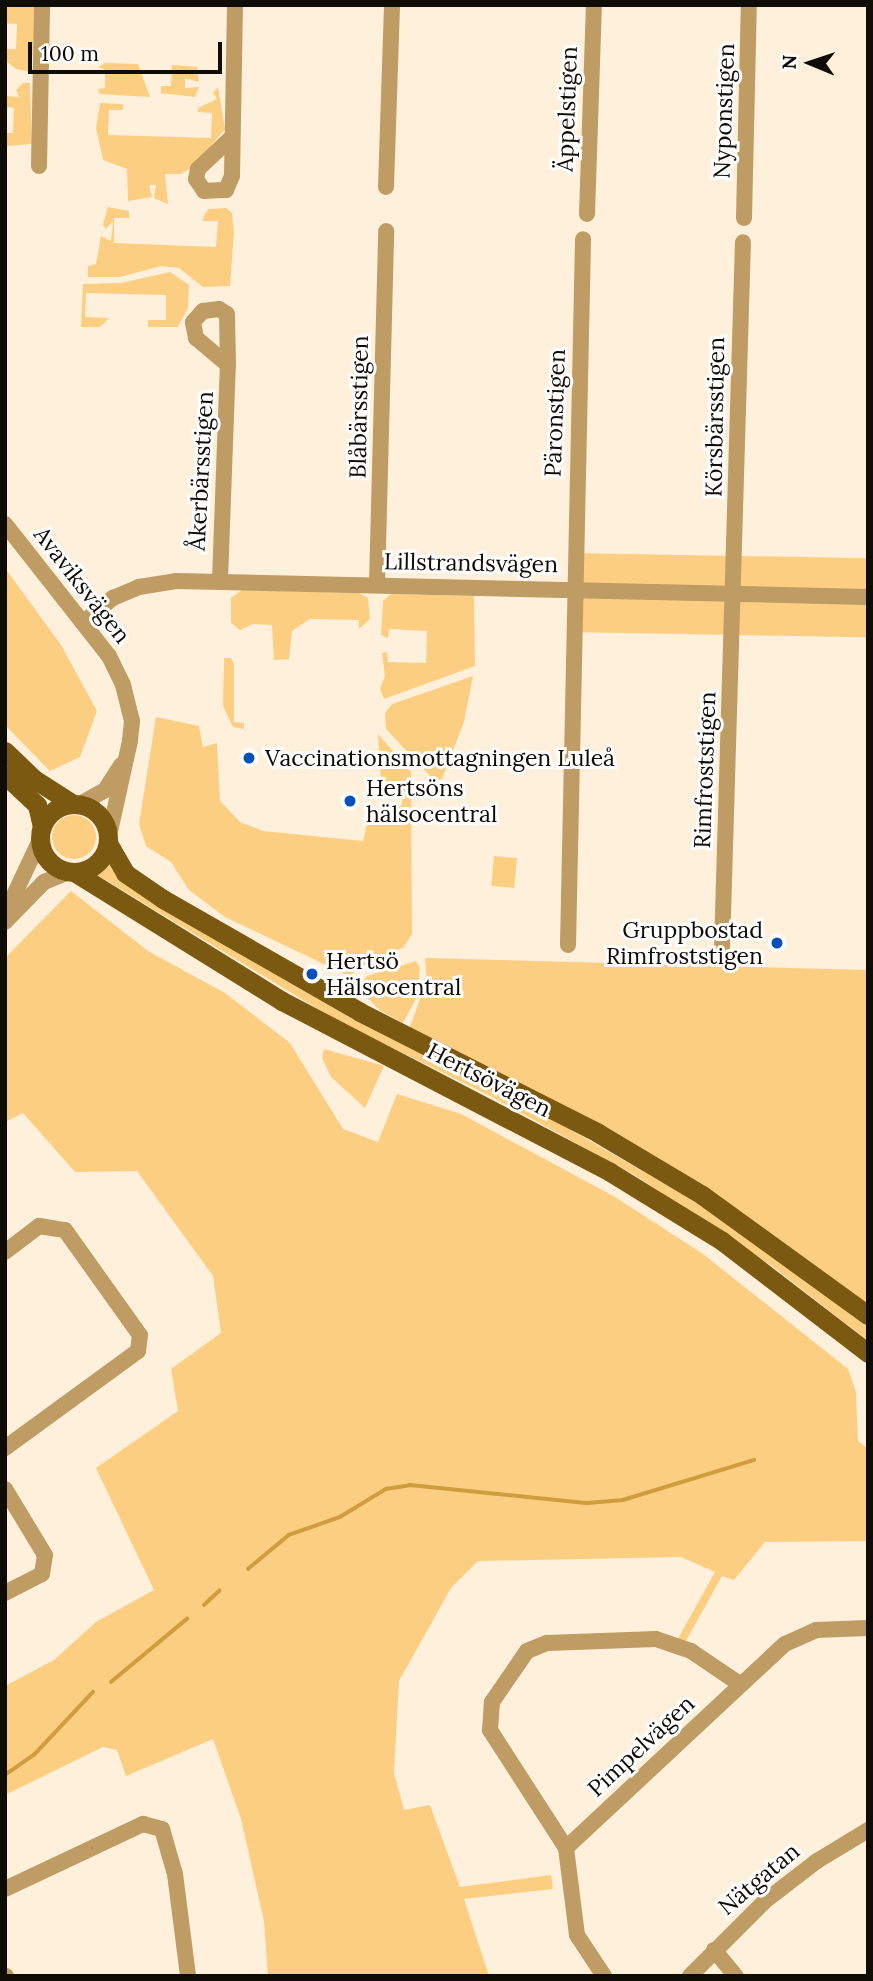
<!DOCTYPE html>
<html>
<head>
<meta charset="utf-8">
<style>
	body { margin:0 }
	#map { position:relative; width:873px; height:1981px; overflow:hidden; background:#fef0da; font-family:Lora,serif }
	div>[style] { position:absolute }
	.green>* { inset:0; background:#fcce81; transform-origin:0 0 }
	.round { border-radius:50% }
	.stream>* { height:3.5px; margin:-1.75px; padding:0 1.75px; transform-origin:1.75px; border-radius:1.75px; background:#d09d3e }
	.minor>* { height:16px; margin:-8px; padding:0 8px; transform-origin:8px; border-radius:8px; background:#be9c64 }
	.major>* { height:19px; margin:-9.5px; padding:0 9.5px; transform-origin:9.5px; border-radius:9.5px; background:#7c5910 }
	.major>.ring { margin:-9.5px; padding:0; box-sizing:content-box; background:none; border:19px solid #7c5910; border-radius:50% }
	.dots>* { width:19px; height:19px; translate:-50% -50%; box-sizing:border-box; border:4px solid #fff; border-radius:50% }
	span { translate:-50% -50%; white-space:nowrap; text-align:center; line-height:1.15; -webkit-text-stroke:6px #fff; paint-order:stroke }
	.street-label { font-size:23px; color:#0f0b05 }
	.poi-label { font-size:23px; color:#0f0b05 }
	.left { translate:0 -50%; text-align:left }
	.right { translate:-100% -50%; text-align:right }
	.frame { position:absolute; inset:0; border:7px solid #0f0b05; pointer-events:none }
	.north { position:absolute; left:775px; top:28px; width:70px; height:70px; -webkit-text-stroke:5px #fff; paint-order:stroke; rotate:272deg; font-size:19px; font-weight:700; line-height:28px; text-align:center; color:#0f0b05 }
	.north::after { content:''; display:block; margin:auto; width:24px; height:32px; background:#0f0b05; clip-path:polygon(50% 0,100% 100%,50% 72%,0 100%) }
	.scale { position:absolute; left:28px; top:42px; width:194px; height:32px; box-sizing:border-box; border:4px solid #0f0b05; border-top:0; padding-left:9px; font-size:21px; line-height:24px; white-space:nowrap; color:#0f0b05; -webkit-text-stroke:5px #fff; paint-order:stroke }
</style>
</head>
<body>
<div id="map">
	<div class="green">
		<i style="clip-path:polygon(5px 5px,37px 5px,31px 72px,16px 69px,5px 60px,5px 49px,16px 49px,17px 24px,5px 23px)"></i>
		<i style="clip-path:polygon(105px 63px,138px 64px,150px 97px,100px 94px,98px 89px,105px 88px,105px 70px,98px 67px)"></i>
		<i style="clip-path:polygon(172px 65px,197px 67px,199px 82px,185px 78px,185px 88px,199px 87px,195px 97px,161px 93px,161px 86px,171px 86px)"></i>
		<i style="clip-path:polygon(23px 83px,30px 83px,32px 144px,5px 146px,5px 133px,13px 133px,14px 108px,5px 107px,5px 96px,19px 97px,16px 90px)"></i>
		<i style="clip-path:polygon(218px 87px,225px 129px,193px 167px,181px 174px,165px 174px,168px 204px,154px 198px,156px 185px,149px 185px,152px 197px,128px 201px,127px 169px,103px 160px,96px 128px,100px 103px,123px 104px,123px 110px,109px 110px,108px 135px,211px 138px,212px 113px,198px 112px,198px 108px,217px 99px,213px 93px)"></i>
		<i style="clip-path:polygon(108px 207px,129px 211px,129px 218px,114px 218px,114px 243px,216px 247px,218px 221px,203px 221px,204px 215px,209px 209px,226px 208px,232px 213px,234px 233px,230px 286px,203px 287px,179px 268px,161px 266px,120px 277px,88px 277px,88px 266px,96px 264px,101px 236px,111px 241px,113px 222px,105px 229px,103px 224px)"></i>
		<i style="clip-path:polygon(170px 272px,189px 285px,188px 308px,178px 327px,148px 327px,148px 320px,166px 320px,166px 295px,86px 293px,85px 317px,109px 318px,100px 327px,81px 327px,83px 284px,121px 283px)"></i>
		<i style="left:569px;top:553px;width:299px;height:79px;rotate:1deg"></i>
		<i style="clip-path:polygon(5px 568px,61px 645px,97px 711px,80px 757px,50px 771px,5px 725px)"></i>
		<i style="clip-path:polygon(242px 590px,359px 593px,368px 598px,370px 619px,359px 629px,359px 620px,310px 619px,292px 631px,289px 659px,274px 660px,272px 625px,253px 624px,240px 630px,231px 623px,231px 598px)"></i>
		<i style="clip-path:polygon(391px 594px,474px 596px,475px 666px,384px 699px,380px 689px,385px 676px,382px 653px,387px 652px,388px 662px,426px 663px,427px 631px,389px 629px,388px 638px,381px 635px,383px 601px)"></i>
		<i style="clip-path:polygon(224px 658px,231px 658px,234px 664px,234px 722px,244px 723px,244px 729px,233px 727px,223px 706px)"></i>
		<i style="clip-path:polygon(473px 676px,464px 722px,442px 779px,434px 780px,386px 729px,385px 713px,392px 704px)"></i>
		<i style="clip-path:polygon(156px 717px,199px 726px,203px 747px,217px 743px,220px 801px,240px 822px,263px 831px,363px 841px,367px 824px,402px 805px,402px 798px,381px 781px,378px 734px,411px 772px,412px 934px,403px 948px,373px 959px,349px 976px,225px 917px,189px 890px,171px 862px,146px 846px,139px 824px)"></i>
		<i class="round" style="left:52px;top:815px;width:44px;height:44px"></i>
		<i style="left:494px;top:856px;width:23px;height:30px;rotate:5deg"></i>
		<i style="clip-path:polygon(108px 861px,711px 1211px,868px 1327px,868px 1341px,772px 1266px,636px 1176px,492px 1097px,336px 1020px,94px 873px)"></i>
		<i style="clip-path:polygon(71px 891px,148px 951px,225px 993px,290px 1043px,343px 1129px,378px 1142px,397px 1094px,461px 1114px,615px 1197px,703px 1254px,848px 1369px,856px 1392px,858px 1441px,868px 1449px,868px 1541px,765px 1542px,734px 1580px,722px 1576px,682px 1648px,675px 1644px,715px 1572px,681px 1557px,478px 1561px,451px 1588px,399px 1681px,394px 1773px,404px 1810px,430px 1805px,460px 1887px,551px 1875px,553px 1889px,464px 1899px,489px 1976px,268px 1976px,264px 1921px,241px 1819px,213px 1739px,126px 1776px,117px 1750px,103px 1747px,5px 1795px,5px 1686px,54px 1660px,96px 1622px,154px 1590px,96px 1468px,178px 1411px,171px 1369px,221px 1333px,213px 1276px,137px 1171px,75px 1172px,23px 1113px,5px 1122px,5px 958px)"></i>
		<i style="clip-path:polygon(425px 958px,868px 970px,868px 1316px,689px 1188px,407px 1035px,427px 980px)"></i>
		<i style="clip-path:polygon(416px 961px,420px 968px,417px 997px,403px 1023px,381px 1011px,357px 988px,367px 976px)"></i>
		<i style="clip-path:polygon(324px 1049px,384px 1066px,365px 1108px,331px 1077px,322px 1058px)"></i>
	</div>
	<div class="stream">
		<i style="left:248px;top:1569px;width:53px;rotate:-39.7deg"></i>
		<i style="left:289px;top:1535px;width:54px;rotate:-19.4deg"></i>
		<i style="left:340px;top:1517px;width:54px;rotate:-31.3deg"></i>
		<i style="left:386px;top:1489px;width:24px;rotate:-9deg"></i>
		<i style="left:410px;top:1485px;width:179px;rotate:5.8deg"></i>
		<i style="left:588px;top:1503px;width:35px;rotate:-5deg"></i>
		<i style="left:623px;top:1500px;width:137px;rotate:-17deg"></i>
		<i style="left:204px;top:1605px;width:21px;rotate:-43deg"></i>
		<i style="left:111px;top:1682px;width:99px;rotate:-39.7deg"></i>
		<i style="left:5px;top:1775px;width:35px;rotate:-35deg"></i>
		<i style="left:34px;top:1755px;width:86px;rotate:-46.9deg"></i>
	</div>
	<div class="minor">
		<i style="left:232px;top:137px;width:47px;rotate:136.7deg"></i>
		<i style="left:198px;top:169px;width:10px;rotate:101deg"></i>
		<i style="left:196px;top:179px;width:14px;rotate:56deg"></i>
		<i style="left:204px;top:191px;width:22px;rotate:-3deg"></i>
		<i style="left:226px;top:190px;width:15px;rotate:-67deg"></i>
		<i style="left:232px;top:176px;width:171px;rotate:-89deg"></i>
		<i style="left:39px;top:166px;width:161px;rotate:-88.9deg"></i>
		<i style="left:386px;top:187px;width:182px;rotate:-88.1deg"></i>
		<i style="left:587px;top:214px;width:209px;rotate:-88.1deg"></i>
		<i style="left:744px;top:218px;width:213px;rotate:-88.7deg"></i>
		<i style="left:5px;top:524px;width:168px;rotate:51.8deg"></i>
		<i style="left:109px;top:656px;width:32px;rotate:64deg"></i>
		<i style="left:123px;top:685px;width:37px;rotate:76deg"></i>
		<i style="left:132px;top:721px;width:20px;rotate:96deg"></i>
		<i style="left:130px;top:741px;width:97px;rotate:102.5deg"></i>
		<i style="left:220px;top:580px;width:215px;rotate:-87.9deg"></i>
		<i style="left:228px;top:365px;width:42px;rotate:-139.8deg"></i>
		<i style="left:196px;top:338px;width:16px;rotate:-101deg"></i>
		<i style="left:193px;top:322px;width:15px;rotate:-48deg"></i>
		<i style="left:203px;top:311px;width:16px;rotate:-7deg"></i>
		<i style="left:219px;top:309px;width:9px;rotate:32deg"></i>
		<i style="left:227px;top:314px;width:51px;rotate:88.9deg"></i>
		<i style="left:377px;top:584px;width:353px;rotate:-88.5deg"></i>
		<i style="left:84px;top:622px;width:38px;rotate:-40deg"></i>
		<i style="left:113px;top:598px;width:28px;rotate:-23deg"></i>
		<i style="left:139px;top:587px;width:37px;rotate:-9deg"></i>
		<i style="left:176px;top:581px;width:692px;rotate:1.32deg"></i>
		<i style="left:80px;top:804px;width:29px;rotate:-29deg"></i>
		<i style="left:105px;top:790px;width:30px;rotate:-57deg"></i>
		<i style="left:7px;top:910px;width:77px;rotate:-64.8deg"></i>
		<i style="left:5px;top:922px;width:56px;rotate:-45.7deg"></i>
		<i style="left:44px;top:882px;width:27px;rotate:-22deg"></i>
		<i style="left:568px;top:945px;width:706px;rotate:-88.78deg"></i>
		<i style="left:722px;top:948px;width:706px;rotate:-88.3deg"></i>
		<i style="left:5px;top:1252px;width:43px;rotate:-37.4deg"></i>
		<i style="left:39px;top:1226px;width:26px;rotate:9deg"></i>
		<i style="left:65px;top:1230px;width:129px;rotate:54.5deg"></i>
		<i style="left:140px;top:1335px;width:16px;rotate:97deg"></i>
		<i style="left:138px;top:1351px;width:165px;rotate:143.9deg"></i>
		<i style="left:5px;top:1489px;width:77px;rotate:58.8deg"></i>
		<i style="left:45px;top:1555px;width:19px;rotate:99deg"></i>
		<i style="left:42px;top:1574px;width:42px;rotate:152.8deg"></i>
		<i style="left:566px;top:1848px;width:140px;rotate:-122.8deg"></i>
		<i style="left:490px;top:1730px;width:28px;rotate:-86deg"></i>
		<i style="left:492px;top:1702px;width:62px;rotate:-55.5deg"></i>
		<i style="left:527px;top:1651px;width:22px;rotate:-22deg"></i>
		<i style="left:547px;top:1643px;width:109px;rotate:-2.1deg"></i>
		<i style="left:656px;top:1639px;width:37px;rotate:19deg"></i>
		<i style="left:691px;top:1651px;width:60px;rotate:34.2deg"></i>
		<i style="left:5px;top:1889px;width:153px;rotate:-25.2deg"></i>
		<i style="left:143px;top:1824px;width:20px;rotate:15deg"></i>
		<i style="left:162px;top:1829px;width:47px;rotate:73.9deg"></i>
		<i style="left:175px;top:1874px;width:103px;rotate:82.7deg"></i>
		<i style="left:714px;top:1950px;width:34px;rotate:50deg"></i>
		<i style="left:5px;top:1976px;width:1px"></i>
		<i style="left:604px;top:1976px;width:49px;rotate:-123.4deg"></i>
		<i style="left:577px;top:1935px;width:88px;rotate:-97.2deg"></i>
		<i style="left:566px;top:1848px;width:299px;rotate:-43deg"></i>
		<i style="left:785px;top:1644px;width:34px;rotate:-24deg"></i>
		<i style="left:816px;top:1630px;width:52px;rotate:-2.2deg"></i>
		<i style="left:690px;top:1976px;width:106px;rotate:-45deg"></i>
		<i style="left:765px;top:1901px;width:66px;rotate:-37.6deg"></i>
		<i style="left:817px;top:1861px;width:60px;rotate:-31.3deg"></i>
	</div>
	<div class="major">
		<i style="left:5px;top:751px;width:40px;rotate:44deg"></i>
		<i style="left:34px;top:779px;width:46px;rotate:32.7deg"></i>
		<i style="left:5px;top:775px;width:44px;rotate:43.2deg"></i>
		<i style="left:37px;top:805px;width:22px;rotate:77deg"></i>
		<i class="ring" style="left:40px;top:804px;width:49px;height:49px"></i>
		<i style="left:108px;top:843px;width:34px;rotate:60deg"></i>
		<i style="left:125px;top:873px;width:46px;rotate:34.4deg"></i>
		<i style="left:163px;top:899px;width:227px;rotate:29.8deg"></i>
		<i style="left:360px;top:1012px;width:267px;rotate:26.9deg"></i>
		<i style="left:598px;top:1133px;width:121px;rotate:30.8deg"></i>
		<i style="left:702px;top:1195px;width:205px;rotate:35.9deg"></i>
		<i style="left:74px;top:872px;width:245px;rotate:31.8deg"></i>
		<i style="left:282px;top:1001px;width:370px;rotate:27.5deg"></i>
		<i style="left:610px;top:1172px;width:132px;rotate:31.6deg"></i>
		<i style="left:722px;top:1241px;width:184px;rotate:37.5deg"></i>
	</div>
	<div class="dots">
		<i style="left:249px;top:758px;background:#0550ba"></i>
		<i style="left:350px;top:801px;background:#0550ba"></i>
		<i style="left:777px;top:943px;background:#0550ba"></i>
		<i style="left:312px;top:974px;background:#0550ba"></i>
	</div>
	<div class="street-label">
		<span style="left:567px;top:109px;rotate:-88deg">Äppelstigen</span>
		<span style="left:724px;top:111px;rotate:-88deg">Nyponstigen</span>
		<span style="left:359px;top:407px;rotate:-89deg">Blåbärsstigen</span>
		<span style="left:555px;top:413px;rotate:-88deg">Päronstigen</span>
		<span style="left:715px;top:417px;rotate:-89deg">Körsbärsstigen</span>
		<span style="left:201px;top:471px;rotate:-87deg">Åkerbärsstigen</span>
		<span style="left:471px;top:563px;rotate:1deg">Lillstrandsvägen</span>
		<span style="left:82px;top:585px;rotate:52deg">Avaviksvägen</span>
		<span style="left:705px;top:770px;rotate:-88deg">Rimfroststigen</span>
		<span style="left:489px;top:1080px;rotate:27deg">Hertsövägen</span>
		<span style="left:641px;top:1746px;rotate:-43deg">Pimpelvägen</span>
		<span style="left:759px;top:1879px;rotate:-40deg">Nätgatan</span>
	</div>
	<div class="poi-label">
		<span class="left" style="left:265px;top:758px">Vaccinationsmottagningen Luleå</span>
		<span class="left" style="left:366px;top:801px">Hertsöns<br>hälsocentral</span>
		<span class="right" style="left:763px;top:943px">Gruppbostad<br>Rimfroststigen</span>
		<span class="left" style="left:326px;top:974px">Hertsö<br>Hälsocentral</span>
	</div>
	<div class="frame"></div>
	<div class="north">N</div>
	<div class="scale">100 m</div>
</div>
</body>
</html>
